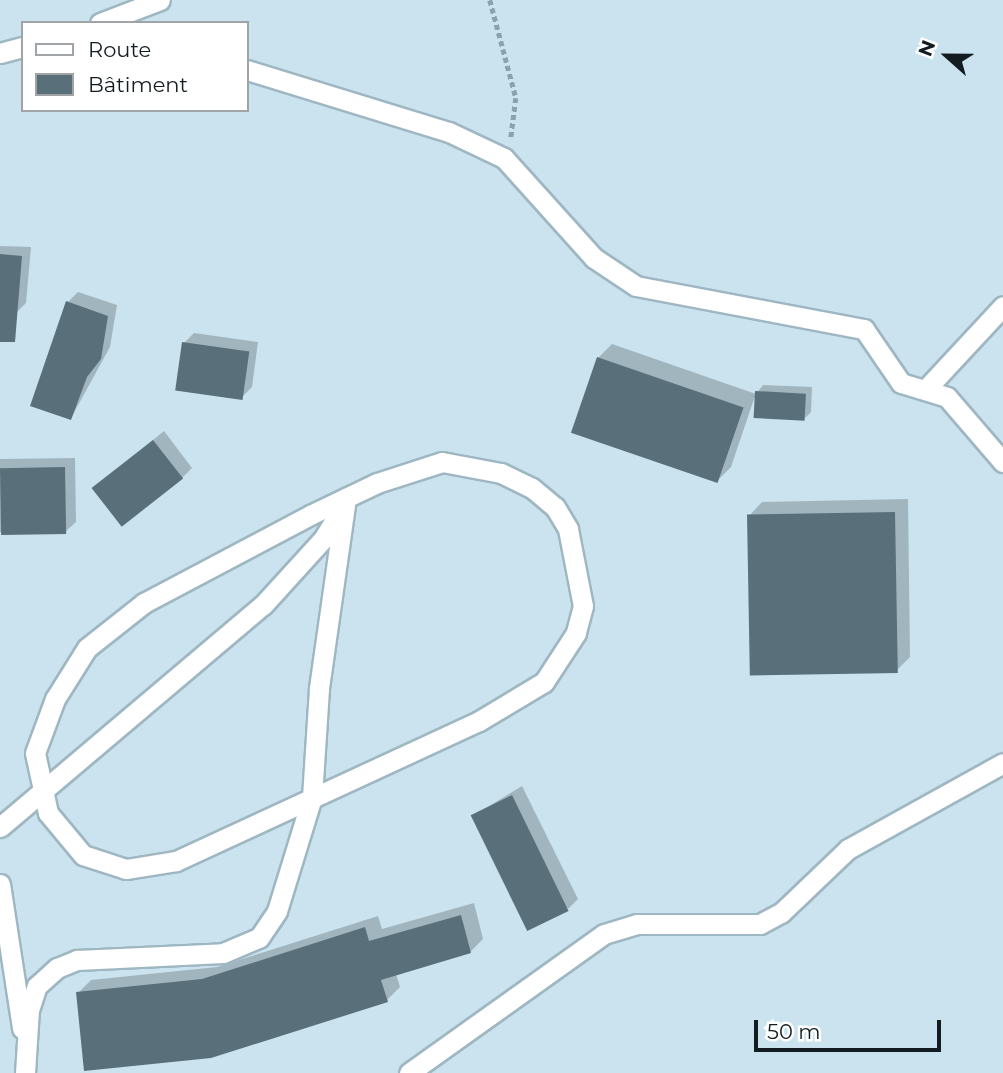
<!DOCTYPE html>
<html>
<head>
<meta charset="utf-8">
<style>
	body { margin:0 }
	#map { position:relative; width:1003px; height:1073px; overflow:hidden; background:#cae3ef; font-family:Montserrat,sans-serif }
	div>[style] { position:absolute }
	.shadow>* { inset:0; background:#0003 }
	.building>* { inset:0; background:#59707a; transform-origin:0 0 }
	.path>* { height:4.5px; margin-top:-2.25px; transform-origin:0; background:repeating-linear-gradient(90deg,#8da1ab 0 5px,transparent 0 8.5px) }
	.roads { filter:drop-shadow(2px 0 #9fb7c2) drop-shadow(-2px 0 #9fb7c2) drop-shadow(0 2px #9fb7c2) drop-shadow(0 -2px #9fb7c2) }
	.minor>* { height:19px; margin:-9.5px; padding:0 9.5px; transform-origin:9.5px; border-radius:9.5px; background:#fff }
	span { translate:-50% -50%; white-space:nowrap; text-align:center; line-height:1.15; -webkit-text-stroke:5px #fff; paint-order:stroke }
	.legend { position:absolute; left:21px; top:21px; width:228px; height:91px; box-sizing:border-box; background:#fff; border:2px solid #a1a4a6; margin:0; padding:9px 12px; list-style:none; font-size:21px; color:#131c20 }
	.legend li { display:flex; align-items:center; gap:14px; height:35px }
	.legend b { width:35px; border:2px solid #a1a4a6 }
	.north { position:absolute; left:912px; top:21px; width:70px; height:70px; -webkit-text-stroke:5px #fff; paint-order:stroke; rotate:291deg; font-size:19px; font-weight:700; line-height:28px; text-align:center; color:#131c20 }
	.north::after { content:''; display:block; margin:auto; width:24px; height:32px; background:#131c20; clip-path:polygon(50% 0,100% 100%,50% 72%,0 100%) }
	.scale { position:absolute; left:754px; top:1020px; width:187px; height:32px; box-sizing:border-box; border:4px solid #131c20; border-top:0; padding-left:9px; font-size:21px; line-height:24px; white-space:nowrap; color:#131c20; -webkit-text-stroke:5px #fff; paint-order:stroke }
</style>
</head>
<body>
<div id="map">
	<div class="shadow">
		<i style="clip-path:polygon(0 246px,31px 247px,26px 303px,16px 313px,0 312px)"></i>
		<i style="clip-path:polygon(78px 292px,117px 305px,110px 347px,71px 418px,68px 302px)"></i>
		<i style="clip-path:polygon(194px 333px,258px 342px,252px 387px,241px 398px,184px 343px)"></i>
		<i style="clip-path:polygon(612px 344px,756px 394px,763px 385px,812px 387px,811px 412px,804px 419px,755px 396px,731px 467px,717px 481px,598px 358px)"></i>
		<i style="clip-path:polygon(164px 431px,192px 468px,182px 478px,94px 488px)"></i>
		<i style="clip-path:polygon(75px 458px,76px 522px,65px 532px,0 532px,0 459px)"></i>
		<i style="clip-path:polygon(908px 499px,910px 657px,896px 671px,749px 516px,762px 502px)"></i>
		<i style="clip-path:polygon(522px 786px,578px 899px,568px 909px,473px 816px)"></i>
		<i style="clip-path:polygon(474px 903px,483px 939px,470px 952px,396px 974px,400px 987px,387px 1000px,78px 993px,91px 980px,217px 967px,378px 916px,382px 929px)"></i>
	</div>
	<div class="building">
		<i style="clip-path:polygon(0 254px,22px 256px,15px 342px,0 342px)"></i>
		<i style="clip-path:polygon(66px 301px,108px 316px,101px 359px,87px 377px,71px 420px,30px 406px)"></i>
		<i style="left:182px;top:342px;width:68px;height:49px;rotate:8deg"></i>
		<i style="left:597px;top:357px;width:155px;height:80px;rotate:19deg"></i>
		<i style="left:755px;top:391px;width:51px;height:27px;rotate:3deg"></i>
		<i style="left:153px;top:440px;width:49px;height:78px;rotate:52deg"></i>
		<i style="left:65px;top:467px;width:67px;height:65px;rotate:89deg"></i>
		<i style="left:895px;top:512px;width:161px;height:148px;rotate:89deg"></i>
		<i style="left:512px;top:795px;width:129px;height:46px;rotate:64deg"></i>
		<i style="clip-path:polygon(461px 915px,471px 953px,381px 980px,388px 1002px,211px 1058px,84px 1071px,76px 992px,202px 979px,365px 927px,369px 941px)"></i>
	</div>
	<div class="path">
		<i style="left:490px;top:0;width:101px;rotate:75.1deg"></i>
		<i style="left:516px;top:98px;width:40px;rotate:97.1deg"></i>
	</div>
	<div class="roads">
		<div class="minor">
			<i style="left:100px;top:23px;width:64px;rotate:-21deg"></i>
			<i style="left:0;top:53px;width:24px;rotate:-15deg"></i>
			<i style="left:247px;top:70px;width:211px;rotate:17.1deg"></i>
			<i style="left:449px;top:132px;width:61px;rotate:25.3deg"></i>
			<i style="left:504px;top:158px;width:135px;rotate:48deg"></i>
			<i style="left:594px;top:258px;width:50px;rotate:33.7deg"></i>
			<i style="left:636px;top:286px;width:232px;rotate:10.7deg"></i>
			<i style="left:864px;top:329px;width:65px;rotate:55.6deg"></i>
			<i style="left:901px;top:383px;width:48px;rotate:16.9deg"></i>
			<i style="left:947px;top:397px;width:86px;rotate:49.3deg"></i>
			<i style="left:926px;top:389px;width:113px;rotate:-47.1deg"></i>
			<i style="left:442px;top:462px;width:60px;rotate:10.6deg"></i>
			<i style="left:501px;top:473px;width:34px;rotate:26deg"></i>
			<i style="left:532px;top:488px;width:30px;rotate:40deg"></i>
			<i style="left:555px;top:507px;width:26px;rotate:59deg"></i>
			<i style="left:568px;top:529px;width:78px;rotate:79deg"></i>
			<i style="left:583px;top:606px;width:28px;rotate:105deg"></i>
			<i style="left:576px;top:633px;width:59px;rotate:123.1deg"></i>
			<i style="left:544px;top:682px;width:76px;rotate:149deg"></i>
			<i style="left:479px;top:721px;width:334px;rotate:155.2deg"></i>
			<i style="left:176px;top:861px;width:51px;rotate:170.9deg"></i>
			<i style="left:126px;top:869px;width:45px;rotate:-162deg"></i>
			<i style="left:83px;top:855px;width:55px;rotate:-129.8deg"></i>
			<i style="left:48px;top:813px;width:61px;rotate:-102.2deg"></i>
			<i style="left:35px;top:753px;width:58px;rotate:-69.7deg"></i>
			<i style="left:55px;top:699px;width:60px;rotate:-57.9deg"></i>
			<i style="left:87px;top:648px;width:73px;rotate:-38.3deg"></i>
			<i style="left:144px;top:603px;width:188px;rotate:-27.9deg"></i>
			<i style="left:310px;top:515px;width:74px;rotate:-25.5deg"></i>
			<i style="left:377px;top:483px;width:68px;rotate:-17.9deg"></i>
			<i style="left:0;top:827px;width:344px;rotate:-40.2deg"></i>
			<i style="left:263px;top:605px;width:89px;rotate:-47.7deg"></i>
			<i style="left:323px;top:539px;width:36px;rotate:-58deg"></i>
			<i style="left:0;top:884px;width:146px;rotate:81.3deg"></i>
			<i style="left:25px;top:1073px;width:63px;rotate:-86.4deg"></i>
			<i style="left:29px;top:1010px;width:25px;rotate:-72deg"></i>
			<i style="left:37px;top:986px;width:27px;rotate:-42deg"></i>
			<i style="left:57px;top:968px;width:22px;rotate:-22deg"></i>
			<i style="left:77px;top:960px;width:146px;rotate:-2.7deg"></i>
			<i style="left:223px;top:953px;width:39px;rotate:-23deg"></i>
			<i style="left:259px;top:938px;width:32px;rotate:-56deg"></i>
			<i style="left:277px;top:911px;width:119px;rotate:-72.9deg"></i>
			<i style="left:312px;top:797px;width:109px;rotate:-86.3deg"></i>
			<i style="left:319px;top:688px;width:192px;rotate:-81.9deg"></i>
			<i style="left:409px;top:1073px;width:239px;rotate:-35.5deg"></i>
			<i style="left:604px;top:934px;width:34px;rotate:-17deg"></i>
			<i style="left:637px;top:924px;width:123px"></i>
			<i style="left:760px;top:924px;width:24px;rotate:-28deg"></i>
			<i style="left:781px;top:913px;width:93px;rotate:-43.7deg"></i>
			<i style="left:848px;top:849px;width:177px;rotate:-29deg"></i>
		</div>
	</div>
	<ul class="legend">
	<li><b style="height:9px;background:#fff"></b>Route</li>
	<li><b style="height:19px;background:#59707a"></b>Bâtiment</li>
	</ul>
	<div class="north">N</div>
	<div class="scale">50 m</div>
</div>
</body>
</html>
